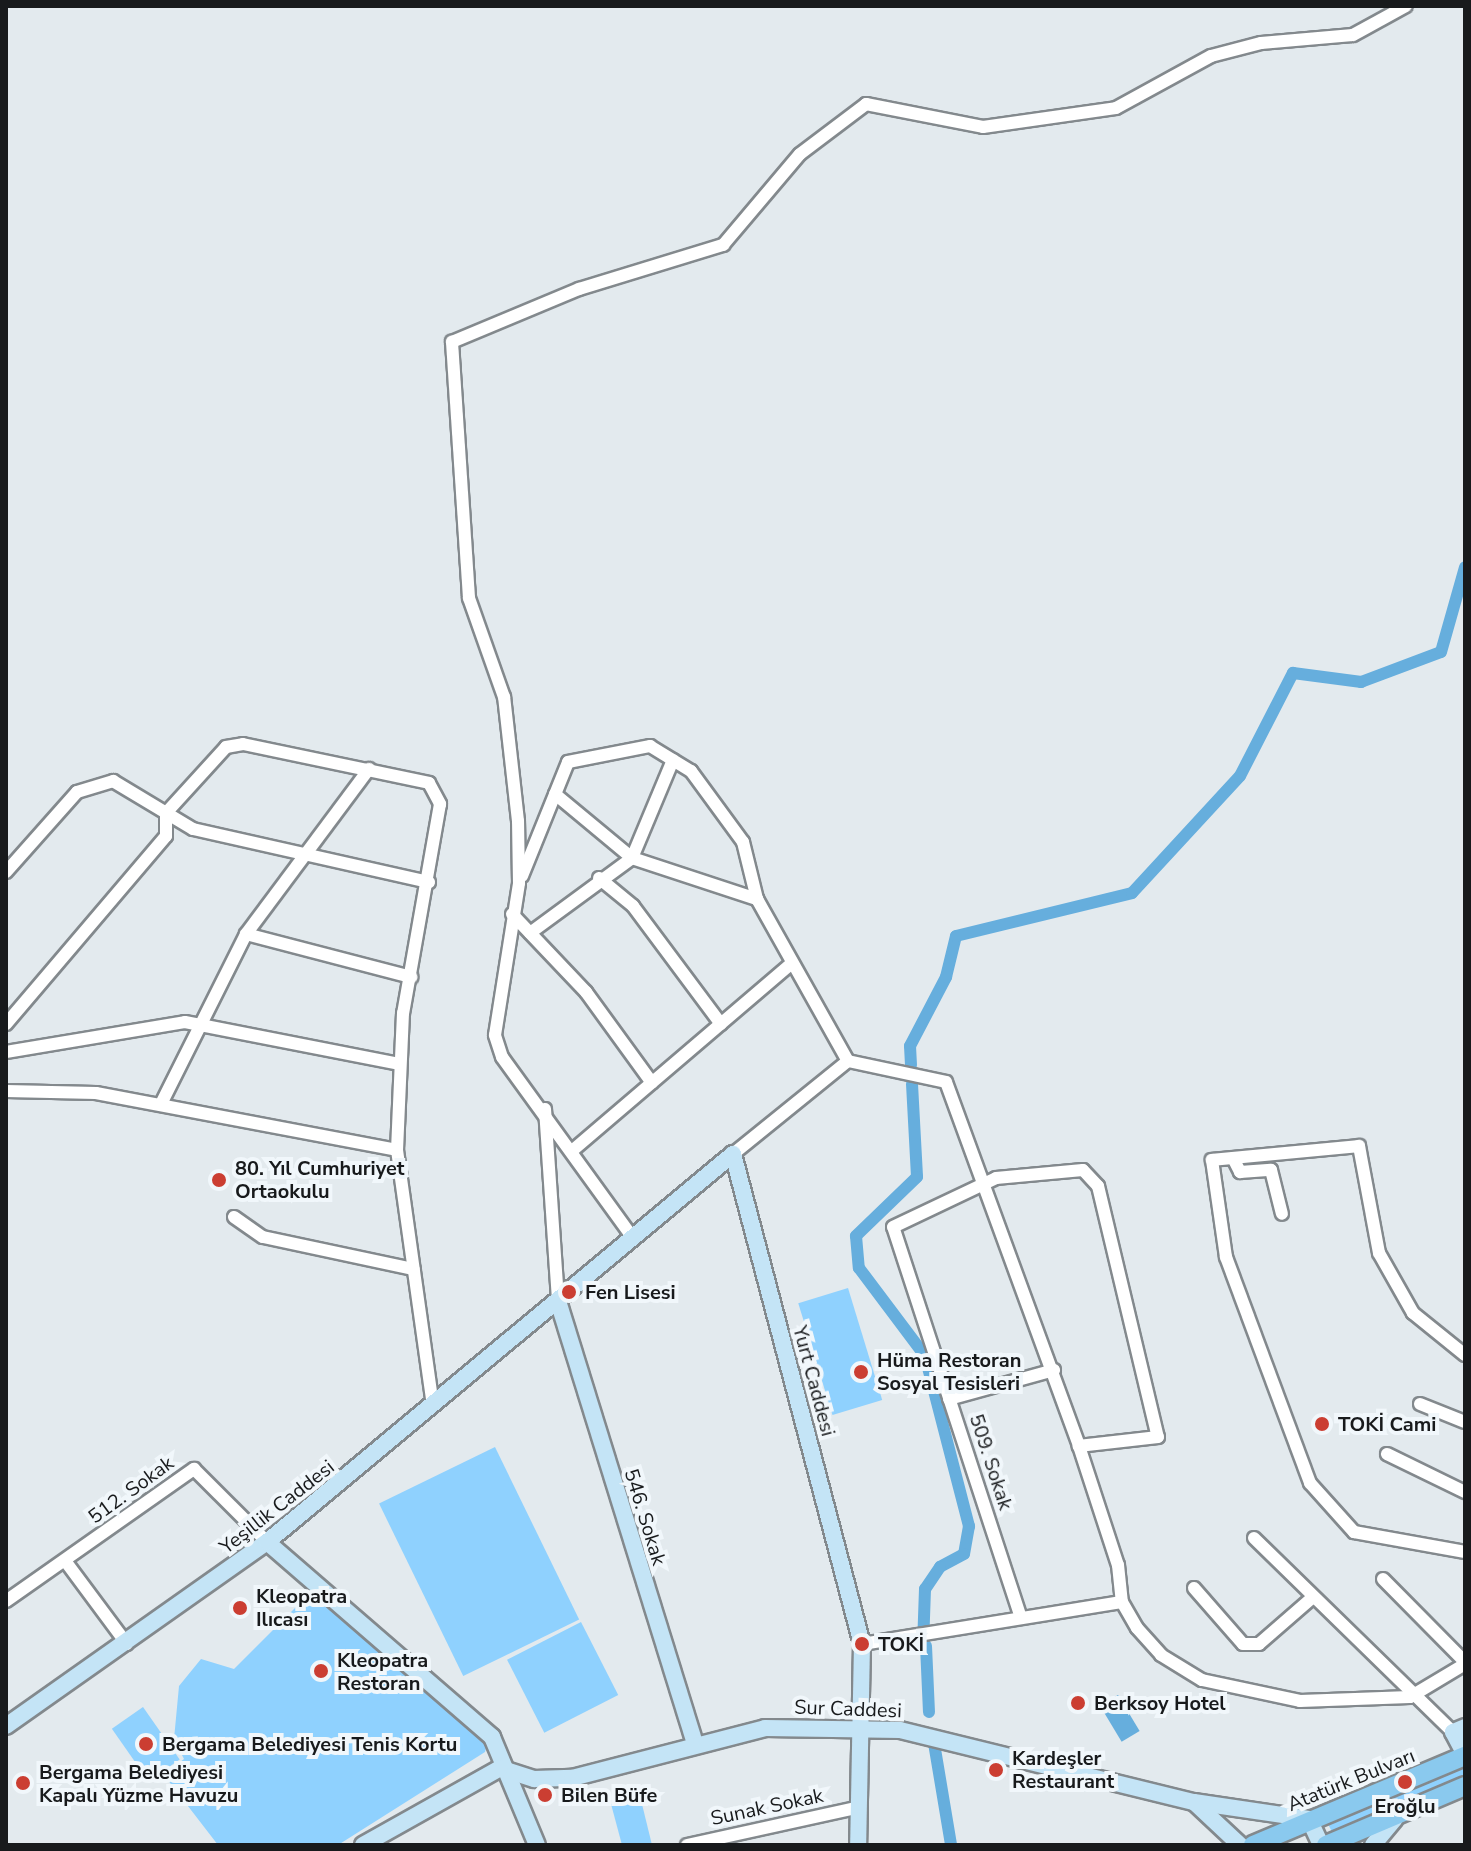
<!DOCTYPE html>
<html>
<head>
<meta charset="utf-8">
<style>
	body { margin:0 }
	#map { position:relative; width:1471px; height:1851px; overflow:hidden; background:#e3eaee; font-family:"Nunito Sans",sans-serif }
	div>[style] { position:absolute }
	.green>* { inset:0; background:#8fd1fe; transform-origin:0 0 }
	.water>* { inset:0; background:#66aedd; transform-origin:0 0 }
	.canal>* { height:12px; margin:-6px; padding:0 6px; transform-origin:6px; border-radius:6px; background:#66aedd }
	.roads { filter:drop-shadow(2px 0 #83898d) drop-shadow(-2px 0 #83898d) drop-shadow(0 2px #83898d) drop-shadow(0 -2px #83898d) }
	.street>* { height:12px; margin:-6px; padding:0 6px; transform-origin:6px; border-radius:6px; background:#fff }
	.secondary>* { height:16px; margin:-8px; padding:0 8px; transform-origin:8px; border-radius:8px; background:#c4e4f6 }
	.primary>* { height:18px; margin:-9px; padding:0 9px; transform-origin:9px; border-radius:9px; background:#8ac9ee }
	.dots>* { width:22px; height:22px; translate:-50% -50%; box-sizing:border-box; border:4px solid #f1f7fb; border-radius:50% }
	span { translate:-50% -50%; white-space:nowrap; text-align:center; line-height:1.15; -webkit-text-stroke:8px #f1f7fb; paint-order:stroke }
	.poi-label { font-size:20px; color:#181a1c; font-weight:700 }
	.left { translate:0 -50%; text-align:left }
	.street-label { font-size:20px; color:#181a1c }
	.frame { position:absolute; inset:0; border:8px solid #181a1c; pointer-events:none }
</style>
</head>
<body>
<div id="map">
	<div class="green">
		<i style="left:848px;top:1288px;width:117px;height:52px;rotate:73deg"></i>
		<i style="left:495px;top:1447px;width:192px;height:129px;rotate:64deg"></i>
		<i style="clip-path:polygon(313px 1590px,487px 1744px,485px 1752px,338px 1845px,218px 1845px,164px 1775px,184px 1759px,174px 1739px,179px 1686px,201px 1659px,234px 1669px)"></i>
		<i style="left:581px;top:1622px;width:82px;height:83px;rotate:63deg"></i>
		<i style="left:143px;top:1707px;width:64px;height:38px;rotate:55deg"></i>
		<i style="clip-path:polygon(1465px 1765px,1465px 1775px,1333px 1834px,1327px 1822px)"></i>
		<i style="clip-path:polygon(640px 1796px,652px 1845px,622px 1845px,611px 1804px)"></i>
	</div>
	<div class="water">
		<i style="left:1118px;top:1695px;width:42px;height:21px;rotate:59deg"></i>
	</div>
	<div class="canal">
		<i style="left:911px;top:1065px;width:19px;rotate:-93deg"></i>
		<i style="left:910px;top:1046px;width:78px;rotate:-62.4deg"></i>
		<i style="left:946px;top:977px;width:42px;rotate:-76.3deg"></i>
		<i style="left:956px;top:936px;width:181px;rotate:-13.7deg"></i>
		<i style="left:1132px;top:893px;width:159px;rotate:-47.3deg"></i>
		<i style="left:1240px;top:776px;width:116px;rotate:-62.8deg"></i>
		<i style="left:1293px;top:673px;width:69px;rotate:7.5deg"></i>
		<i style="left:1361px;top:682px;width:85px;rotate:-20.6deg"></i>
		<i style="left:1441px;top:652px;width:88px;rotate:-74.2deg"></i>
		<i style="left:912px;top:1084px;width:93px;rotate:86.9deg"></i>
		<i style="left:917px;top:1177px;width:85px;rotate:136deg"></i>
		<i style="left:856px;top:1236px;width:32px;rotate:85deg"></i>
		<i style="left:859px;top:1268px;width:110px;rotate:53.1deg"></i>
		<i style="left:925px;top:1356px;width:176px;rotate:75.5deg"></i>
		<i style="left:969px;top:1526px;width:28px;rotate:100deg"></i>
		<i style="left:964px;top:1554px;width:27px;rotate:152deg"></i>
		<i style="left:940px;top:1567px;width:27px;rotate:124deg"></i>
		<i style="left:925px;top:1589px;width:37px;rotate:92deg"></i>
		<i style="left:926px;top:1646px;width:66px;rotate:87.4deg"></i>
		<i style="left:934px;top:1743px;width:103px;rotate:80.5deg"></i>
	</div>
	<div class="roads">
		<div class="street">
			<i style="left:555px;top:794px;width:100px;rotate:39.7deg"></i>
			<i style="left:632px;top:858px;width:132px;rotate:18.2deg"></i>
			<i style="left:6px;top:872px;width:107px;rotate:-48.4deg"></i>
			<i style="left:77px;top:792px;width:38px;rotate:-17deg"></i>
			<i style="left:113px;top:781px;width:93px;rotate:31deg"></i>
			<i style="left:193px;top:829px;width:242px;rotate:12.7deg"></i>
			<i style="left:522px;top:876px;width:123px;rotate:-68deg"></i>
			<i style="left:568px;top:762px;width:84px;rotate:-11deg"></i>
			<i style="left:650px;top:746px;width:48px;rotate:31.4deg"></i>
			<i style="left:691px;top:771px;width:88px;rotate:53.8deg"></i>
			<i style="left:743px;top:842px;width:59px;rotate:76.2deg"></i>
			<i style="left:757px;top:899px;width:186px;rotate:60.7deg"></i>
			<i style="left:848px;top:1061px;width:100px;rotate:12.1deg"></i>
			<i style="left:946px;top:1082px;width:388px;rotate:69.9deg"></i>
			<i style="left:599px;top:878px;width:44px;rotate:39.5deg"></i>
			<i style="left:633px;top:906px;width:147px;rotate:53.3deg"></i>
			<i style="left:512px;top:914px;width:108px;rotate:46.5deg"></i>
			<i style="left:586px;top:992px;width:112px;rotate:54deg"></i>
			<i style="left:530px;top:933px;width:127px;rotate:-36.3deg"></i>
			<i style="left:632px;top:858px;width:106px;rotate:-67.3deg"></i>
			<i style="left:246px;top:934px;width:171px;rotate:14.6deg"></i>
			<i style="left:6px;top:1024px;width:247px;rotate:-49.6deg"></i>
			<i style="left:166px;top:836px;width:23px;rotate:-90deg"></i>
			<i style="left:166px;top:813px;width:89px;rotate:-47.7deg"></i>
			<i style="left:226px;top:747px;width:17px;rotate:-10deg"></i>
			<i style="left:243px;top:744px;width:190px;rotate:11.8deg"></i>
			<i style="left:429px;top:783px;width:24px;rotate:62deg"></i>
			<i style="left:440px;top:804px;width:212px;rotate:100deg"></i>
			<i style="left:403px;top:1013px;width:137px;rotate:92.5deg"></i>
			<i style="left:397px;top:1150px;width:258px;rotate:82deg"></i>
			<i style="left:6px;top:1052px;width:181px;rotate:-9.5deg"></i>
			<i style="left:185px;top:1022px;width:218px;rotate:11.1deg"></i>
			<i style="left:6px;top:1091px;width:90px;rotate:1.3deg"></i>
			<i style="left:96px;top:1093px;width:306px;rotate:10.7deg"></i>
			<i style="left:161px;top:1104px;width:190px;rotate:-63.4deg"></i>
			<i style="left:246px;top:934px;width:206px;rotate:-53.3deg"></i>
			<i style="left:545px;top:1109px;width:192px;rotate:86.1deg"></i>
			<i style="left:573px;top:1150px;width:288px;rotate:-40.5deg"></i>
			<i style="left:733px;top:1154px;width:148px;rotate:-39deg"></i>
			<i style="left:1233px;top:1158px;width:16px;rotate:63deg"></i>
			<i style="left:1240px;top:1172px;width:31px;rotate:-4deg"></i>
			<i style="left:1271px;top:1170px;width:45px;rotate:76deg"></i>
			<i style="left:234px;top:1217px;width:35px;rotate:35deg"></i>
			<i style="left:263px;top:1237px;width:154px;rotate:12deg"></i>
			<i style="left:633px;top:1238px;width:223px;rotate:-125.9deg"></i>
			<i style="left:502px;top:1057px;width:23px;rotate:-108deg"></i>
			<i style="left:495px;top:1035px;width:154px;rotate:-81deg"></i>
			<i style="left:519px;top:883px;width:62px;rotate:-90.9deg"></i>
			<i style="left:518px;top:821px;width:125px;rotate:-96.4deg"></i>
			<i style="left:504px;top:697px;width:105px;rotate:-109.5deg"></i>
			<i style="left:469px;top:598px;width:257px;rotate:-93.8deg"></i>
			<i style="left:452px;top:342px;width:138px;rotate:-22.7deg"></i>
			<i style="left:579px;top:289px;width:151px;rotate:-17deg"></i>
			<i style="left:723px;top:245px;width:119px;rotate:-49.8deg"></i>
			<i style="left:800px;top:154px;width:83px;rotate:-37.1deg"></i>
			<i style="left:866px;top:104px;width:119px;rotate:11.1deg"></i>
			<i style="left:983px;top:127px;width:134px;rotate:-8.1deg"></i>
			<i style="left:1116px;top:108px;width:108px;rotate:-28.7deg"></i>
			<i style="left:1211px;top:56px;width:52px;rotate:-14.6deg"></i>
			<i style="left:1261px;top:43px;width:92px;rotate:-5deg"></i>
			<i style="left:1353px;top:35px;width:60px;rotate:-28.7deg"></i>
			<i style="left:1465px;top:1355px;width:67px;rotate:-141.1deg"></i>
			<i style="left:1413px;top:1313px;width:69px;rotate:-119.5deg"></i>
			<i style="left:1379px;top:1253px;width:109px;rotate:-100.6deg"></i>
			<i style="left:1359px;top:1146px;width:148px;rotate:174.6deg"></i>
			<i style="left:1212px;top:1160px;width:98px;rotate:81.8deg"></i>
			<i style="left:1226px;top:1257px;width:241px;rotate:69.6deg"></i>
			<i style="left:1310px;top:1483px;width:66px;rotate:48.1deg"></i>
			<i style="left:1354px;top:1532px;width:113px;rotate:10.2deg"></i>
			<i style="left:949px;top:1399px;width:109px;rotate:-15.4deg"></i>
			<i style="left:1420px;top:1404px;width:48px;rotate:21.8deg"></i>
			<i style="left:1387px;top:1454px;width:87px;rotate:26deg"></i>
			<i style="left:1254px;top:1538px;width:278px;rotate:44.3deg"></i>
			<i style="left:66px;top:1562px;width:102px;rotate:53.4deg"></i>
			<i style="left:1383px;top:1579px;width:117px;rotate:45.3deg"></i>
			<i style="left:1194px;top:1588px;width:74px;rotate:48.8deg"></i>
			<i style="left:1243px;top:1644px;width:16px"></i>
			<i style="left:1259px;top:1644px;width:72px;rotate:-41deg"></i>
			<i style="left:6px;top:1601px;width:230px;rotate:-35.1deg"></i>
			<i style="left:194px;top:1469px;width:103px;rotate:45deg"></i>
			<i style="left:1021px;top:1618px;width:411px;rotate:-108.1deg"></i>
			<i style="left:893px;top:1227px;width:114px;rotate:-25.4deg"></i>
			<i style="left:996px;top:1178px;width:87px;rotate:-5.3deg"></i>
			<i style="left:1083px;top:1170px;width:22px;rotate:47deg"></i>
			<i style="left:1098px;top:1186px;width:258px;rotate:76.6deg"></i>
			<i style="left:1158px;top:1437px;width:80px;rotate:173.5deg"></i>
			<i style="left:1079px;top:1446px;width:125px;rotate:71.9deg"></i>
			<i style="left:1118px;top:1565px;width:37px;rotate:84deg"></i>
			<i style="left:1122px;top:1602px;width:30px;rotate:60deg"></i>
			<i style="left:1137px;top:1628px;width:36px;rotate:48deg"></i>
			<i style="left:1161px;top:1655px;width:48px;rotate:31.4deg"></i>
			<i style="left:1202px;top:1680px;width:100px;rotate:12.1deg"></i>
			<i style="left:1300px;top:1701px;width:110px;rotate:-2.1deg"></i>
			<i style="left:1410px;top:1697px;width:64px;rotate:-31deg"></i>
			<i style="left:862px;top:1644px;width:263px;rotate:-9.2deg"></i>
			<i style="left:687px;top:1845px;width:172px;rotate:-12.4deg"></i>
		</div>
		<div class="secondary">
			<i style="left:558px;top:1301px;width:464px;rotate:72.8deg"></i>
			<i style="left:267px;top:1542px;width:298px;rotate:40.9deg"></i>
			<i style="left:492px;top:1737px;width:117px;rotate:67.4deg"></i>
			<i style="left:6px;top:1726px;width:319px;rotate:-35.2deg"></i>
			<i style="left:267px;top:1542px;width:606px;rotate:-39.78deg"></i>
			<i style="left:733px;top:1154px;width:507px;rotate:75.25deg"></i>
			<i style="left:862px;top:1644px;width:201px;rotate:91.1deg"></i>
			<i style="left:1465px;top:1727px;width:13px;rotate:157deg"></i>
			<i style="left:1453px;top:1732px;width:26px;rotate:62deg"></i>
			<i style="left:500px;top:1768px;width:36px;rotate:18deg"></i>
			<i style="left:534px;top:1779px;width:38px;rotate:-2deg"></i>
			<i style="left:572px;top:1778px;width:199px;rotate:-14.5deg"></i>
			<i style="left:765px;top:1728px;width:135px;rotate:0.8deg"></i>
			<i style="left:900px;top:1730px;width:303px;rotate:13.8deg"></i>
			<i style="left:1194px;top:1802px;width:116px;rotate:8.4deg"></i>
			<i style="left:1309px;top:1819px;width:29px;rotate:65deg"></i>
			<i style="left:1195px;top:1803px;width:62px;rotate:43deg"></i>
			<i style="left:363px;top:1845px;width:157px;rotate:-29.3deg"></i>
			<i style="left:1373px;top:1845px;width:34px;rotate:-50deg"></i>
		</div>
		<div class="primary">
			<i style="left:1253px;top:1845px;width:230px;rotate:-22.8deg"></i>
			<i style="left:1326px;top:1845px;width:151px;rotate:-23deg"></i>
		</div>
	</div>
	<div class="dots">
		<i style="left:219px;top:1180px;background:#cb3e32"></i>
		<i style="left:569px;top:1292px;background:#cb3e32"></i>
		<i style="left:861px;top:1372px;background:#cb3e32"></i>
		<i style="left:1322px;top:1424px;background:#cb3e32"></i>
		<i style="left:240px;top:1608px;background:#cb3e32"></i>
		<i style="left:862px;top:1644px;background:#cb3e32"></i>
		<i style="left:321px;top:1671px;background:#cb3e32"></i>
		<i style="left:1078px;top:1703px;background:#cb3e32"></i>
		<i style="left:146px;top:1744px;background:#cb3e32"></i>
		<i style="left:996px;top:1770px;background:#cb3e32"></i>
		<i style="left:1405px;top:1782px;background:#cb3e32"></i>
		<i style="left:23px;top:1783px;background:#cb3e32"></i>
		<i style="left:545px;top:1795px;background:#cb3e32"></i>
	</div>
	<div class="poi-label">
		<span class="left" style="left:235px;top:1180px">80. Yıl Cumhuriyet<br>Ortaokulu</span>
		<span class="left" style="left:585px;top:1292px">Fen Lisesi</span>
		<span class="left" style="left:877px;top:1372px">Hüma Restoran<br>Sosyal Tesisleri</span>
		<span class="left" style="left:1338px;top:1424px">TOKİ Cami</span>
		<span class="left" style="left:256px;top:1608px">Kleopatra<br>Ilıcası</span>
		<span class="left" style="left:878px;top:1644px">TOKİ</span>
		<span class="left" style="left:337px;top:1672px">Kleopatra<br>Restoran</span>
		<span class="left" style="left:1094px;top:1703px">Berksoy Hotel</span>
		<span class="left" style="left:162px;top:1744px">Bergama Belediyesi Tenis Kortu</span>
		<span class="left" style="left:1012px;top:1770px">Kardeşler<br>Restaurant</span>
		<span class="left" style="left:39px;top:1784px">Bergama Belediyesi<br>Kapalı Yüzme Havuzu</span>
		<span class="left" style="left:561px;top:1795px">Bilen Büfe</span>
		<span style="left:1405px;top:1806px">Eroğlu</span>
	</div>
	<div class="street-label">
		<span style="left:814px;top:1381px;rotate:75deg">Yurt Caddesi</span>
		<span style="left:991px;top:1462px;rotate:72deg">509. Sokak</span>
		<span style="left:131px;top:1490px;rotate:-36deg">512. Sokak</span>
		<span style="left:277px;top:1507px;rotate:-38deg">Yeşillik Caddesi</span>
		<span style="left:645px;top:1517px;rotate:73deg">546. Sokak</span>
		<span style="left:848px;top:1709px;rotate:2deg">Sur Caddesi</span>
		<span style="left:1351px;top:1780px;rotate:-22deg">Atatürk Bulvarı</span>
		<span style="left:767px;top:1807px;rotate:-12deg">Sunak Sokak</span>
	</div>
	<div class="frame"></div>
</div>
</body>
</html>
